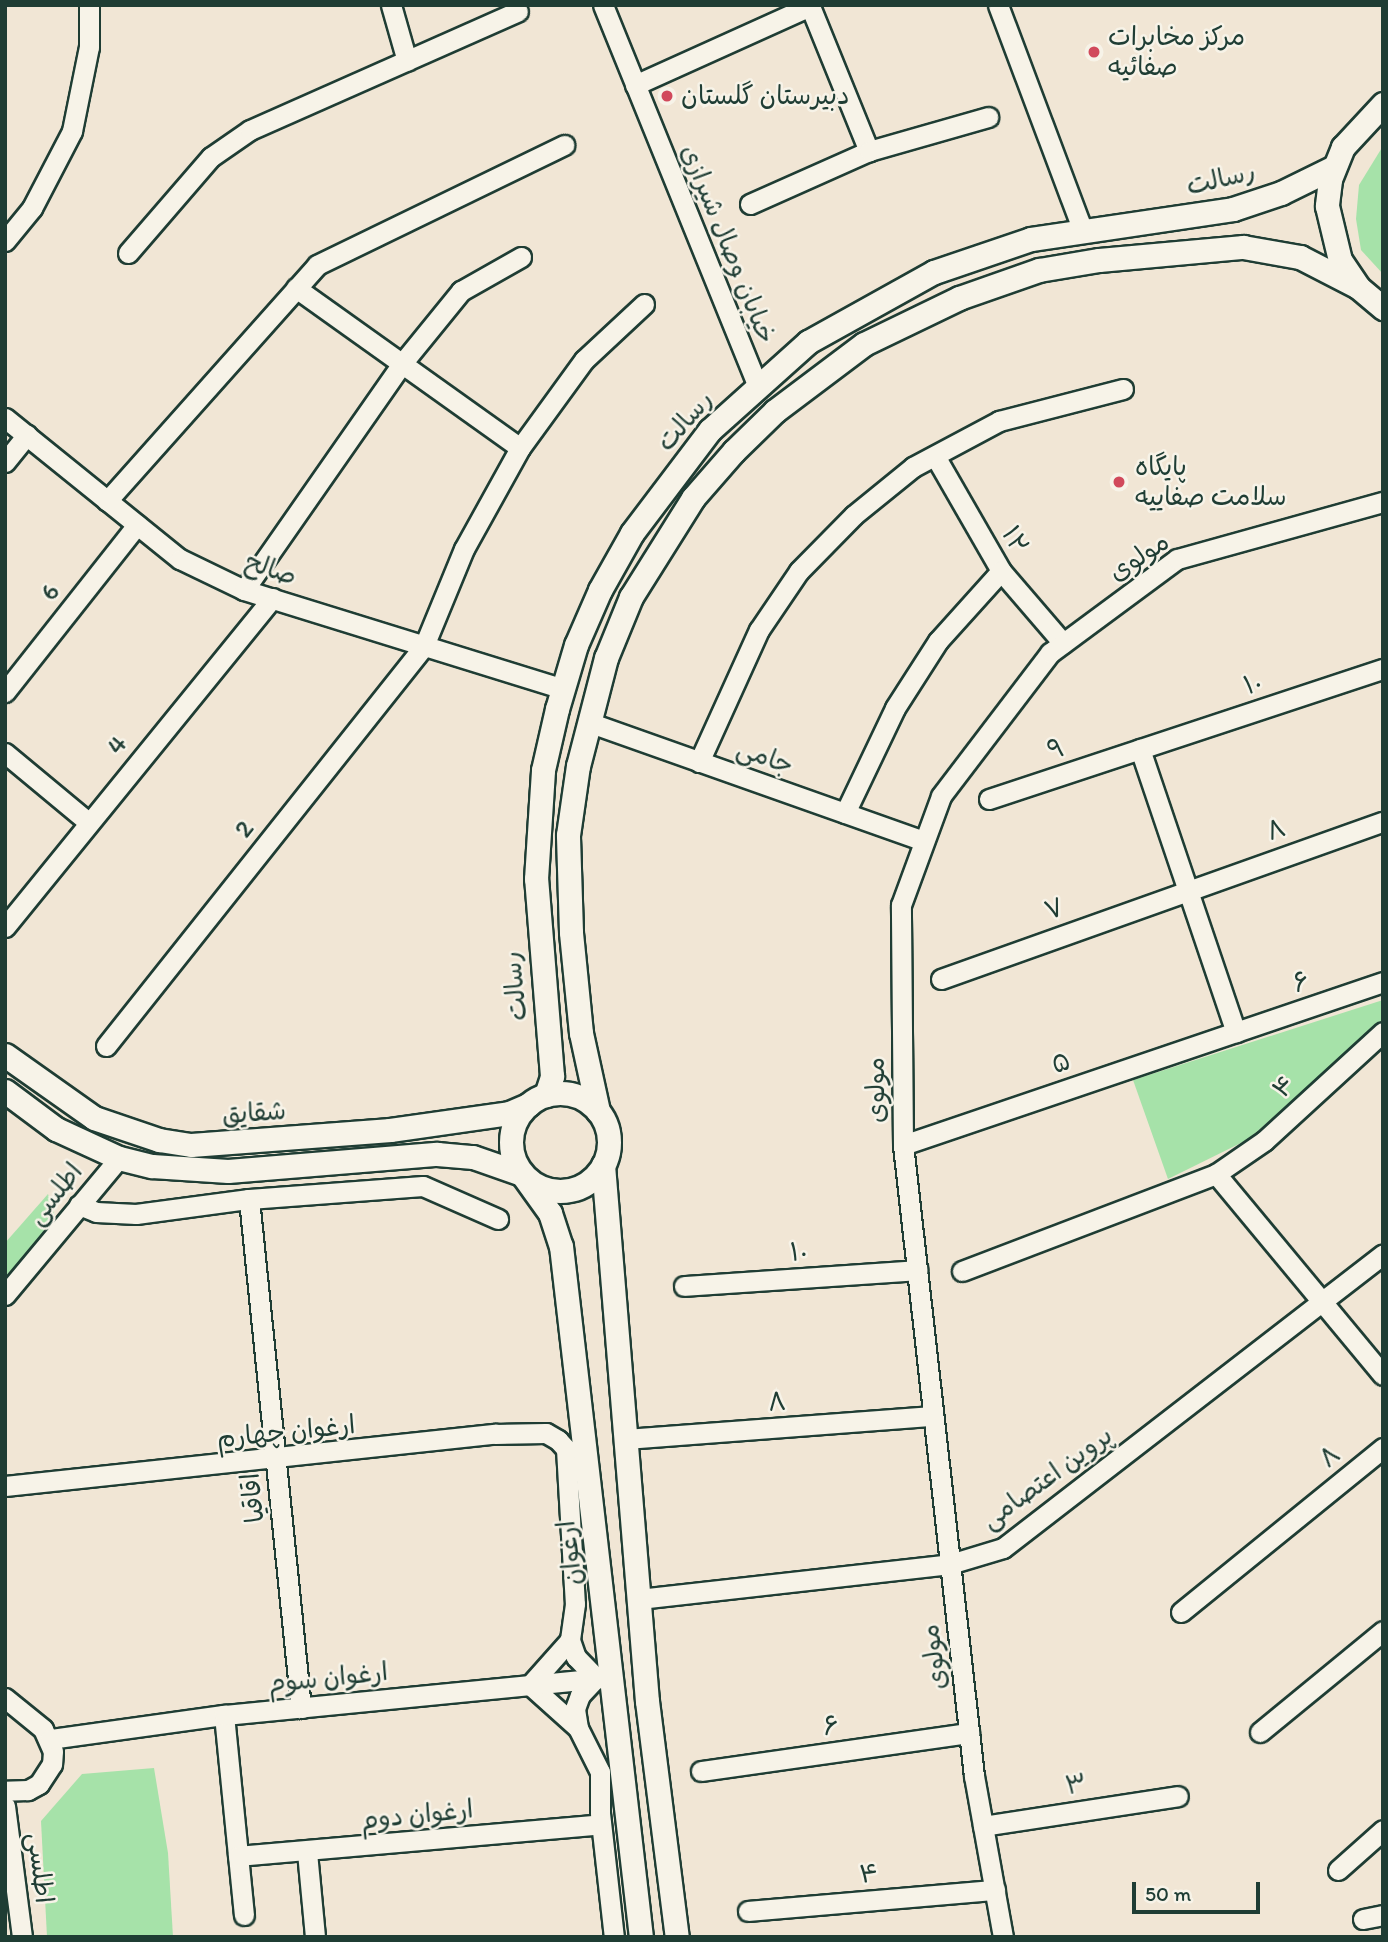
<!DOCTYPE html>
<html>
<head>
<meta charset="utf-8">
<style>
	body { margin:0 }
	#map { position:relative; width:1388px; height:1942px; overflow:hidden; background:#f1e6d5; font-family:Itim,"Playpen Sans Arabic",sans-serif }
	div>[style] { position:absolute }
	.green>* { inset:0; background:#a6e2a9 }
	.roads { filter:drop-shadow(2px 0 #1f3d34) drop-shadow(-2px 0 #1f3d34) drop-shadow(0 2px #1f3d34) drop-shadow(0 -2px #1f3d34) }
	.minor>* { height:19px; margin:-9.5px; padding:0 9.5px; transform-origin:9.5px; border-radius:9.5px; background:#f7f3e8 }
	.major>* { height:23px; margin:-11.5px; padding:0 11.5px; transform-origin:11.5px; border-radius:11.5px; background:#f7f3e8 }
	.major>.ring { margin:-11.5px; padding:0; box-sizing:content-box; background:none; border:23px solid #f7f3e8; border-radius:50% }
	.dots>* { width:19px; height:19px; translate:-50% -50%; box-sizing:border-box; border:4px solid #f7f3e8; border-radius:50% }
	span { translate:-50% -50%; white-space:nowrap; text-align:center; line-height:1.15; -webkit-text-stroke:5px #f7f3e8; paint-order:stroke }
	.poi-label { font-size:26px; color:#1f3d34 }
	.left { translate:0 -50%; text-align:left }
	.street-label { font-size:26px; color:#1f3d34 }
	.frame { position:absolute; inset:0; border:7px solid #1f3d34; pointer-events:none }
	.scale { position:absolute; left:1132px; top:1882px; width:128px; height:32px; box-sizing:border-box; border:4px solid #1f3d34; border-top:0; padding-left:9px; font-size:21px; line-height:24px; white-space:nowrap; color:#1f3d34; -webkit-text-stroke:5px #f7f3e8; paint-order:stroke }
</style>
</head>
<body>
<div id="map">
	<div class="green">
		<i style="clip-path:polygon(1383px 146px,1383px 274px,1361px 250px,1356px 219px,1359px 185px)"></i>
		<i style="clip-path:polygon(1383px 1000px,1383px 1019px,1249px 1139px,1168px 1179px,1133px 1080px)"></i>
		<i style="clip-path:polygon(48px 1194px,58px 1226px,5px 1294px,5px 1243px)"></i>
		<i style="clip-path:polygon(154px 1768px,168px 1853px,173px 1937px,47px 1937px,41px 1821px,82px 1774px)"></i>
	</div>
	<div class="roads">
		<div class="minor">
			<i style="left:391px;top:5px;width:58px;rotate:74.1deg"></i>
			<i style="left:603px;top:5px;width:410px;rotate:67.9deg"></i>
			<i style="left:998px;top:5px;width:241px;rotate:69.4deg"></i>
			<i style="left:635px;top:85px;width:192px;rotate:-24.3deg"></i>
			<i style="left:810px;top:6px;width:157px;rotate:67.9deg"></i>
			<i style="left:750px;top:204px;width:130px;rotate:-24deg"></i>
			<i style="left:869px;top:151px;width:124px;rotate:-15.9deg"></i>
			<i style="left:5px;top:241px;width:43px;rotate:-50.7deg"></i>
			<i style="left:32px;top:208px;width:87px;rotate:-62.5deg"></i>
			<i style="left:72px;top:131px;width:86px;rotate:-78.6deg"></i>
			<i style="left:89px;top:47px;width:42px;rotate:-90deg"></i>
			<i style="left:128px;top:253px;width:127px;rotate:-49.2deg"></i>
			<i style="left:211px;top:157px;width:47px;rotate:-34.7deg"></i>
			<i style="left:250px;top:130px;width:293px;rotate:-23.9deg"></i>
			<i style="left:296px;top:288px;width:275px;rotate:35.5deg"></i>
			<i style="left:5px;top:418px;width:225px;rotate:38.9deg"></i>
			<i style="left:180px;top:559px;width:71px;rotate:25.8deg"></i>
			<i style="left:244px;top:590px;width:334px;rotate:17.2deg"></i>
			<i style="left:935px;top:456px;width:133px;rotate:60.1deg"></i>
			<i style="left:1001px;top:571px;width:95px;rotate:49.3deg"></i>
			<i style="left:5px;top:462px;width:35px;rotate:-51deg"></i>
			<i style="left:107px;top:501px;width:316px;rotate:-48.3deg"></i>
			<i style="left:317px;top:265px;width:275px;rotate:-25.9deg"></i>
			<i style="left:244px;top:590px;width:273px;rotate:-55.1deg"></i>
			<i style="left:400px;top:366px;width:97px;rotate:-50.9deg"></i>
			<i style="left:461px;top:291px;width:69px;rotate:-29.5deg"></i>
			<i style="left:5px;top:692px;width:213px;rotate:-51.7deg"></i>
			<i style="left:588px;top:722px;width:356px;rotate:19.5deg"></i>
			<i style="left:1140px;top:749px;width:299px;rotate:71.3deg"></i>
			<i style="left:5px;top:753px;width:108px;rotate:39.7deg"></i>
			<i style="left:699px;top:762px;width:145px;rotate:-65.6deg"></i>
			<i style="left:759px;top:630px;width:71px;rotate:-55.9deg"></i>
			<i style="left:799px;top:571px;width:78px;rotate:-45.5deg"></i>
			<i style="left:854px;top:515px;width:76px;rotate:-39.1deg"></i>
			<i style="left:913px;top:467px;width:98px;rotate:-28.1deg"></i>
			<i style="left:999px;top:421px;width:128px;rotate:-14.5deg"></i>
			<i style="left:989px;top:799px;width:415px;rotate:-18.3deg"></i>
			<i style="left:845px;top:813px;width:116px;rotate:-64.5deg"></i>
			<i style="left:895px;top:708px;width:80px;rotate:-57.3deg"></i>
			<i style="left:938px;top:641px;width:94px;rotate:-48deg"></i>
			<i style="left:5px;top:927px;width:424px;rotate:-50.9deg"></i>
			<i style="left:941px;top:979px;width:469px;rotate:-19.6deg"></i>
			<i style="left:106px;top:1046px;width:511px;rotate:-51.52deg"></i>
			<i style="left:424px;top:646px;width:105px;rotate:-67.6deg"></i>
			<i style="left:464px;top:549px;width:115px;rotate:-61deg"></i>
			<i style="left:520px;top:448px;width:109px;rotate:-54deg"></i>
			<i style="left:584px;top:360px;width:82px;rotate:-43deg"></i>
			<i style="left:903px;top:1145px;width:507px;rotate:-18.76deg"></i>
			<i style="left:1216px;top:1174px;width:261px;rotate:50.3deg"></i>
			<i style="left:249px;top:1199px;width:512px;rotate:84.17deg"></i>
			<i style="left:79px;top:1205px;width:18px;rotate:22deg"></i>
			<i style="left:96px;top:1212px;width:40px;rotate:2.9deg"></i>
			<i style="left:136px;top:1214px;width:114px;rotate:-7.6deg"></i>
			<i style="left:249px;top:1199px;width:174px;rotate:-4.3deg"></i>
			<i style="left:423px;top:1186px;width:82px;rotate:23.7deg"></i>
			<i style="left:962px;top:1271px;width:272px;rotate:-20.9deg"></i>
			<i style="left:1216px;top:1174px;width:58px;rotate:-34.5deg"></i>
			<i style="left:1264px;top:1141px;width:161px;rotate:-42.5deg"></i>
			<i style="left:684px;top:1286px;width:234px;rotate:-3.9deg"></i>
			<i style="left:5px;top:1295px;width:178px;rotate:-50.2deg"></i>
			<i style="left:625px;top:1439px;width:309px;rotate:-4.3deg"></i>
			<i style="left:5px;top:1486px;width:493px;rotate:-6.1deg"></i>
			<i style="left:495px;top:1434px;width:51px;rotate:-1.1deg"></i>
			<i style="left:546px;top:1433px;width:14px;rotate:30deg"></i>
			<i style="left:558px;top:1440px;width:12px;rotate:48deg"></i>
			<i style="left:566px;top:1449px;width:155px;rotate:86.7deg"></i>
			<i style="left:575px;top:1604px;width:36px;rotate:98deg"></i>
			<i style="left:570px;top:1640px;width:18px;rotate:71deg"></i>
			<i style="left:576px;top:1657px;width:29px;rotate:46deg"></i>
			<i style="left:596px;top:1678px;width:23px;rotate:133deg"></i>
			<i style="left:580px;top:1695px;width:15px;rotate:110deg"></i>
			<i style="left:575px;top:1709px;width:19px;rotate:81deg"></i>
			<i style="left:578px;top:1728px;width:49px;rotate:63.4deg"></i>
			<i style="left:600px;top:1772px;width:41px;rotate:90deg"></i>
			<i style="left:600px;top:1813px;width:125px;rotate:83.6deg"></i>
			<i style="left:639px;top:1599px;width:313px;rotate:-6.4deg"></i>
			<i style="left:950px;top:1564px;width:55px;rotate:-16.8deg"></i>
			<i style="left:1003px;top:1548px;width:480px;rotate:-37.7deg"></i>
			<i style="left:1181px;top:1612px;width:260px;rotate:-39.1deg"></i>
			<i style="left:570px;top:1640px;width:60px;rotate:131.6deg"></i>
			<i style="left:530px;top:1685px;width:64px;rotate:41.9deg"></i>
			<i style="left:5px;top:1698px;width:49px;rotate:39.2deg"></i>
			<i style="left:43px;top:1729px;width:24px;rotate:66deg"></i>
			<i style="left:53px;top:1751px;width:13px;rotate:94deg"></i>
			<i style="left:52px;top:1764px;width:24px;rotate:123deg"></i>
			<i style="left:39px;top:1784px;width:13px;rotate:151deg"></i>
			<i style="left:28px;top:1790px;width:23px;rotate:178deg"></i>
			<i style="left:224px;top:1715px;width:201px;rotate:84.3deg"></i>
			<i style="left:1260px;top:1732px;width:159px;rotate:-39.4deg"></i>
			<i style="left:50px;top:1739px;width:176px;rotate:-7.9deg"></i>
			<i style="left:224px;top:1715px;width:380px;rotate:-5.6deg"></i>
			<i style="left:701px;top:1771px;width:271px;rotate:-8.1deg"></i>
			<i style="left:5px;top:1806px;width:132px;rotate:82.6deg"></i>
			<i style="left:983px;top:1826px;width:197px;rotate:-8.7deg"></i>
			<i style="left:307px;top:1852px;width:85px;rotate:84.6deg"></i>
			<i style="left:238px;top:1856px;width:364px;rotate:-5deg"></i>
			<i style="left:1338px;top:1870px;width:60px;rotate:-41.6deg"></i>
			<i style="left:748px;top:1911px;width:248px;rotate:-4.9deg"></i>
			<i style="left:1363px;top:1919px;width:20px;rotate:-11deg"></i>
			<i style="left:1003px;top:1937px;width:164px;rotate:-100.2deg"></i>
			<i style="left:974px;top:1776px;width:635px;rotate:-96.42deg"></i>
			<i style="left:903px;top:1145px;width:240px;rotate:-90.5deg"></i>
			<i style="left:901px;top:905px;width:116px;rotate:-69.8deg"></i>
			<i style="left:941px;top:796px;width:180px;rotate:-52.7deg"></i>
			<i style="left:1050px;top:653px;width:158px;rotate:-36.5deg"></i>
			<i style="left:1177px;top:559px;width:214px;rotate:-15.5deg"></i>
		</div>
		<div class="major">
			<i style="left:1383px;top:104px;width:59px;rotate:132.9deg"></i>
			<i style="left:1343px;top:147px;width:35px;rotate:112deg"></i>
			<i style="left:1330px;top:180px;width:26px;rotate:97deg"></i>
			<i style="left:1327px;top:206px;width:56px;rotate:76.5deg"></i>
			<i style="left:1340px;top:260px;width:32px;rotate:56deg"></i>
			<i style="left:1358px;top:287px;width:33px;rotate:40deg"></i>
			<i style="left:5px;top:1055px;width:109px;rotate:35.3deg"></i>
			<i style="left:94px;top:1118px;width:69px;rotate:18.7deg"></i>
			<i style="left:159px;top:1140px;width:32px;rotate:9deg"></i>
			<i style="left:191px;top:1145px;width:200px;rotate:-4.3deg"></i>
			<i style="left:390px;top:1130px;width:120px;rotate:-8.1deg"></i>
			<i style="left:509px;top:1113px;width:21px;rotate:-23deg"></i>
			<i style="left:5px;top:1091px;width:64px;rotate:36.7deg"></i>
			<i style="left:56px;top:1129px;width:69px;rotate:24.7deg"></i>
			<i style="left:119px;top:1158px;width:34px;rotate:14deg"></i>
			<i style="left:152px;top:1166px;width:76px;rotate:3.8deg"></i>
			<i style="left:228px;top:1171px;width:210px;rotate:-4.7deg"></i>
			<i style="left:437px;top:1154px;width:36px;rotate:5deg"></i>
			<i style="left:473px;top:1157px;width:52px;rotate:19.1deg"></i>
			<i style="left:522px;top:1174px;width:48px;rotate:54.3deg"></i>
			<i style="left:550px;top:1213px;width:35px;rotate:72deg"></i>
			<i style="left:561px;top:1246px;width:696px;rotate:83.4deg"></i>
			<i class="ring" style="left:511px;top:1093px;width:75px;height:75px"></i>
			<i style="left:546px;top:1095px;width:20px;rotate:-72deg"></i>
			<i style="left:552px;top:1076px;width:198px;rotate:-94.6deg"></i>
			<i style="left:536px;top:879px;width:109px;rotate:-86.3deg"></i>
			<i style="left:543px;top:770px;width:63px;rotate:-77.1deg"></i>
			<i style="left:557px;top:709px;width:67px;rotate:-73.5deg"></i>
			<i style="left:576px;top:645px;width:60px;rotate:-66.4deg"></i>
			<i style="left:600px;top:590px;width:65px;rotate:-60.7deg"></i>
			<i style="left:632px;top:533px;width:129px;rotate:-52.9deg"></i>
			<i style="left:710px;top:430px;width:132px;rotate:-41.9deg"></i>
			<i style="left:808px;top:342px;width:144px;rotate:-29.1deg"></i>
			<i style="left:934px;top:272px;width:102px;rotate:-18.8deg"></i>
			<i style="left:1031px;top:239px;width:204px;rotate:-8.4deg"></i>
			<i style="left:1233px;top:209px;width:51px;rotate:-18.4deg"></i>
			<i style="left:1281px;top:193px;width:59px;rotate:-26.1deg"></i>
			<i style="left:598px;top:1111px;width:80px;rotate:-102.3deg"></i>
			<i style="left:581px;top:1033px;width:101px;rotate:-95.7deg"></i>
			<i style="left:571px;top:932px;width:97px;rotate:-91.8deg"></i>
			<i style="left:568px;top:835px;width:70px;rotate:-81.8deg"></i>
			<i style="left:578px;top:766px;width:112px;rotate:-75.5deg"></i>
			<i style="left:606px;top:658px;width:66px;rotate:-67.7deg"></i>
			<i style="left:631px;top:597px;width:117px;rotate:-57.9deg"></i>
			<i style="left:693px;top:498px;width:62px;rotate:-48.9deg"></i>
			<i style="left:734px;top:451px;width:57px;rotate:-44.3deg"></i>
			<i style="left:775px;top:411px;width:111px;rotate:-37deg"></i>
			<i style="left:864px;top:344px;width:106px;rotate:-25.8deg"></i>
			<i style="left:959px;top:298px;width:85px;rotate:-19.3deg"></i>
			<i style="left:1039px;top:270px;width:61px;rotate:-9.5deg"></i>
			<i style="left:1099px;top:260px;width:145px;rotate:-5.2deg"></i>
			<i style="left:1243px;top:247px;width:58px;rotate:10deg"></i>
			<i style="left:1300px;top:257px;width:65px;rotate:27.3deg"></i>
			<i style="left:603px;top:1165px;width:538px;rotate:85.31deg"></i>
			<i style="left:647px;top:1701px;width:238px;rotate:82.8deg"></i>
		</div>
	</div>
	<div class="dots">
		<i style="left:1094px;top:52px;background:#d1495b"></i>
		<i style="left:667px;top:96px;background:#d1495b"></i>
		<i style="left:1119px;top:482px;background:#d1495b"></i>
	</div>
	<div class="poi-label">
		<span class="left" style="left:1108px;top:52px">مرکز مخابرات<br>صفائیه</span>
		<span class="left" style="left:681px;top:96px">دبیرستان گلستان</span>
		<span class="left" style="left:1135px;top:482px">پایگاه<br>سلامت صفاییه</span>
	</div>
	<div class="street-label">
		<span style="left:1221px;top:179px;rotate:-13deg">رسالت</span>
		<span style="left:728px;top:244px;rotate:68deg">خیابان وصال شیرازی</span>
		<span style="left:685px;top:421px;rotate:-49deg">رسالت</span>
		<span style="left:1015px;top:540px;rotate:59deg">۱۲</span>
		<span style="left:1139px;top:557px;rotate:-33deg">مولوی</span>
		<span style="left:271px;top:569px;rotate:19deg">صالح</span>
		<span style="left:50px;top:592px;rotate:-52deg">6</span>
		<span style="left:1253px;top:684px;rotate:-18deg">۱۰</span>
		<span style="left:117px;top:745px;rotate:-50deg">4</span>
		<span style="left:1056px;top:749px;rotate:-18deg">۹</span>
		<span style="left:765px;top:757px;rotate:19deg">جامی</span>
		<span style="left:244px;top:829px;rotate:-52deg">2</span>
		<span style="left:1276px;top:830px;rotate:-19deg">۸</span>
		<span style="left:1054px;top:909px;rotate:-20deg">۷</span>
		<span style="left:1301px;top:982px;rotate:-19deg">۶</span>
		<span style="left:515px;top:986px;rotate:-96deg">رسالت</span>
		<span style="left:1061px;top:1063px;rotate:-19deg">۵</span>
		<span style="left:1284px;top:1087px;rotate:-43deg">۴</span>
		<span style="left:876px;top:1090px;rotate:-90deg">مولوی</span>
		<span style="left:254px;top:1113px;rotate:-4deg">شقایق</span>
		<span style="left:55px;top:1194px;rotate:-51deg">اطلسی</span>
		<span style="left:799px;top:1252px;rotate:-4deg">۱۰</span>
		<span style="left:777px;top:1402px;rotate:-4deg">۸</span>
		<span style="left:286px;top:1432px;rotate:-6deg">ارغوان چهارم</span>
		<span style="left:1330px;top:1457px;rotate:-39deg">۸</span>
		<span style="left:1047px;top:1478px;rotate:-36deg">پروین اعتصامی</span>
		<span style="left:253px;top:1498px;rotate:-96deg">اقاقیا</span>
		<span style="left:570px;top:1553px;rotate:-97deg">ارغوان</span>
		<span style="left:934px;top:1657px;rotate:-97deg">مولوی</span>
		<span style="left:328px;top:1678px;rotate:-6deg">ارغوان سوم</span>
		<span style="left:831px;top:1726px;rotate:-8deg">۶</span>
		<span style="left:1076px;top:1785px;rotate:-9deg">۳</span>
		<span style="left:417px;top:1815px;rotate:-6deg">ارغوان دوم</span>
		<span style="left:40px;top:1868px;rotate:83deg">اطلسی</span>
		<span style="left:869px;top:1874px;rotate:-5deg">۴</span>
	</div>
	<div class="frame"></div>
	<div class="scale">50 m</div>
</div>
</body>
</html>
